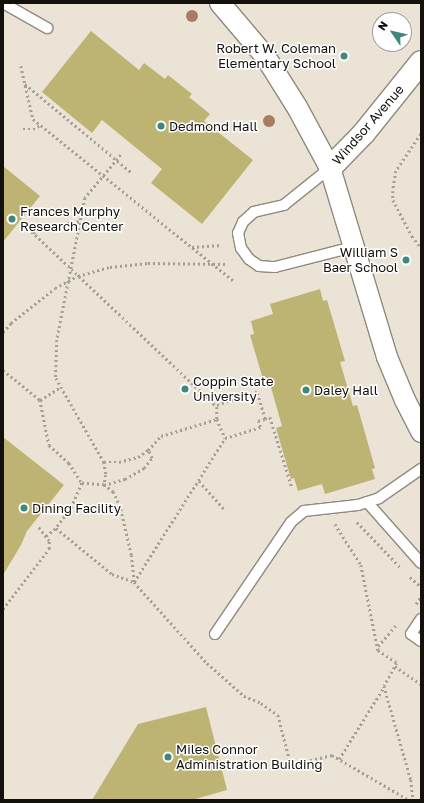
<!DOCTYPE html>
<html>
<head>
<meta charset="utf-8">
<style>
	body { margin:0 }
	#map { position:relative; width:424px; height:803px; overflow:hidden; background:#ebe3d5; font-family:"Golos Text",sans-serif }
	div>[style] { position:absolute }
	.building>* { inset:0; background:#bdb473 }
	.path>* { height:2.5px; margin-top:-1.25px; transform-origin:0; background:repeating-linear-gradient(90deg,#a49e93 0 2px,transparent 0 5px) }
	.roads { filter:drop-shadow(1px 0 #91897d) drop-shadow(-1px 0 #91897d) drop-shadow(0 1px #91897d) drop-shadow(0 -1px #91897d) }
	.service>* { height:10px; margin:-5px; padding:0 5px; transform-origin:5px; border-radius:5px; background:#fff }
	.minor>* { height:20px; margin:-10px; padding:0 10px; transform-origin:10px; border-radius:10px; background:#fff }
	.tertiary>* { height:22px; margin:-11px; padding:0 11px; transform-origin:11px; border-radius:11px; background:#fff }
	.trees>* { width:12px; height:12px; margin:-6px; border-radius:50%; background:#a97b60 }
	.dots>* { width:11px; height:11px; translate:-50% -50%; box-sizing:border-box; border:2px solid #fff; border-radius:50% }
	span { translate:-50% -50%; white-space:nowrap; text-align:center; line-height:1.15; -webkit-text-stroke:3px #fff; paint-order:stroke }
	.poi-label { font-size:13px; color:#14110c }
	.right { translate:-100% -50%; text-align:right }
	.left { translate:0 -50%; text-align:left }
	.street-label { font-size:13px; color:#14110c }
	.frame { position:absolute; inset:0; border:4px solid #14110c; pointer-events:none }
	.north { position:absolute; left:372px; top:12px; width:40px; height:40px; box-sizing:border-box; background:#fff; border:1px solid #a1a09e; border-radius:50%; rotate:304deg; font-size:11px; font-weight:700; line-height:16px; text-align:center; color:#14110c }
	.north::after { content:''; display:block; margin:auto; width:14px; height:18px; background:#42877c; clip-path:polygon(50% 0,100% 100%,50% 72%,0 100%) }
</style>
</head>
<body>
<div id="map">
	<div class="building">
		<i style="clip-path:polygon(91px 31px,139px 70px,144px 63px,165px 79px,168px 75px,192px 94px,189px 97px,210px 114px,204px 121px,253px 160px,202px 224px,151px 183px,162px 169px,102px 120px,92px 133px,42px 92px)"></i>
		<i style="clip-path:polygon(3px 166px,40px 196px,3px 242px)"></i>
		<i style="clip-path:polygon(320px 289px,323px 301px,327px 300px,345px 361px,340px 362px,353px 406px,357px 405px,375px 468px,372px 469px,375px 479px,325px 494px,322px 484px,298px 491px,294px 478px,291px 479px,276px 428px,282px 426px,270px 384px,265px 386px,250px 335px,254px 334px,251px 321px,273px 314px,270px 304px)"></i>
		<i style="clip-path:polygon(3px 437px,64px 485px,27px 531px,21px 545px,3px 575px)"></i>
		<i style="clip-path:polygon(206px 707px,227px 790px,192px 800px,92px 800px,138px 724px)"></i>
	</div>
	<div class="path">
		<i style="left:21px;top:66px;width:54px;rotate:77.2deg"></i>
		<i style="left:33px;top:119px;width:258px;rotate:38.9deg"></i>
		<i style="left:25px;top:84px;width:138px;rotate:39.7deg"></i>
		<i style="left:23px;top:129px;width:10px"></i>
		<i style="left:33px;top:129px;width:9px;rotate:-27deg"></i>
		<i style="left:421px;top:134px;width:45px;rotate:124deg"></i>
		<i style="left:396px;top:171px;width:20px;rotate:99deg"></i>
		<i style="left:393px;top:191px;width:9px;rotate:90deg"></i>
		<i style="left:393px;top:200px;width:41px;rotate:62.2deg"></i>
		<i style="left:412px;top:236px;width:15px;rotate:53deg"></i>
		<i style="left:121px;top:155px;width:56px;rotate:129.9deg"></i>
		<i style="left:85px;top:198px;width:145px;rotate:101.2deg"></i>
		<i style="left:57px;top:340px;width:38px;rotate:92deg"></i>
		<i style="left:56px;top:378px;width:97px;rotate:60.3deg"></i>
		<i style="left:104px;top:462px;width:13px;rotate:81deg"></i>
		<i style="left:106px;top:475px;width:10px;rotate:101deg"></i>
		<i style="left:104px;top:485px;width:22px;rotate:-16deg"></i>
		<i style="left:125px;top:479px;width:22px;rotate:-30deg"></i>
		<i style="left:144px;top:468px;width:13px;rotate:-51deg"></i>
		<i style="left:152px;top:458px;width:9px;rotate:-117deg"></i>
		<i style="left:28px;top:228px;width:260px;rotate:43.4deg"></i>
		<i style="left:217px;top:407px;width:12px;rotate:90deg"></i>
		<i style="left:217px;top:419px;width:21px;rotate:67deg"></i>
		<i style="left:33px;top:233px;width:11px;rotate:-34deg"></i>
		<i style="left:42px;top:227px;width:38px;rotate:-9deg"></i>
		<i style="left:192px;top:247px;width:30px;rotate:-4deg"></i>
		<i style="left:3px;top:332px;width:12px;rotate:-48deg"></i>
		<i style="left:11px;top:323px;width:56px;rotate:-38.5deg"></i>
		<i style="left:55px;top:288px;width:26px;rotate:-28deg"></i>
		<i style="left:78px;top:276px;width:33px;rotate:-16deg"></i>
		<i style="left:110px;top:267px;width:38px;rotate:-6deg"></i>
		<i style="left:148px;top:263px;width:80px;rotate:0.7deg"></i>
		<i style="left:3px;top:370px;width:48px;rotate:39deg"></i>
		<i style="left:40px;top:400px;width:46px;rotate:78.7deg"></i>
		<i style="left:49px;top:445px;width:27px;rotate:42deg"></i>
		<i style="left:69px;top:463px;width:24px;rotate:57deg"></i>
		<i style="left:40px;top:400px;width:25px;rotate:-32deg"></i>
		<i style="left:265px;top:419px;width:5px;rotate:-22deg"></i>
		<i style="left:270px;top:417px;width:73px;rotate:72.6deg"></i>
		<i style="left:104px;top:462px;width:15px"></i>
		<i style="left:119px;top:462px;width:20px;rotate:-15deg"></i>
		<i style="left:138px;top:457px;width:12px;rotate:-35deg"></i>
		<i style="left:148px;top:450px;width:19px;rotate:-47deg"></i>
		<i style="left:161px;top:436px;width:59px;rotate:-16.9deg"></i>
		<i style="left:199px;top:481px;width:38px;rotate:48deg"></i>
		<i style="left:357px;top:522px;width:65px;rotate:46.2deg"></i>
		<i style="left:335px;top:524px;width:49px;rotate:57.6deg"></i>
		<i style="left:361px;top:565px;width:87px;rotate:78.7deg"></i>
		<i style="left:378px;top:650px;width:23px;rotate:34deg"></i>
		<i style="left:397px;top:663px;width:26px;rotate:119deg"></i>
		<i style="left:384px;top:686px;width:98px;rotate:74deg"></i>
		<i style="left:411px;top:780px;width:20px;rotate:84deg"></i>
		<i style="left:46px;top:536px;width:13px;rotate:-39deg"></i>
		<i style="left:410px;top:577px;width:15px;rotate:42deg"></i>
		<i style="left:134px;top:582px;width:27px;rotate:-96deg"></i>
		<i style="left:131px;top:555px;width:49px;rotate:-102.9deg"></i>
		<i style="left:120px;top:507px;width:17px;rotate:-115deg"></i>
		<i style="left:113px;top:492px;width:11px;rotate:-142deg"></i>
		<i style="left:104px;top:485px;width:22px;rotate:-175deg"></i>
		<i style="left:82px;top:483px;width:28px;rotate:113deg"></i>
		<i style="left:71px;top:509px;width:24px;rotate:128deg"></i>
		<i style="left:56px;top:528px;width:72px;rotate:39.4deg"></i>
		<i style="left:112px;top:574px;width:23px;rotate:20deg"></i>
		<i style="left:134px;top:582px;width:109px;rotate:48deg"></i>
		<i style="left:207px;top:663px;width:50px;rotate:41.7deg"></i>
		<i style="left:244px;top:696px;width:18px;rotate:22deg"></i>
		<i style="left:261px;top:703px;width:21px;rotate:35deg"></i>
		<i style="left:278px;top:715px;width:52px;rotate:75.4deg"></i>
		<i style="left:291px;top:765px;width:42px;rotate:-13.7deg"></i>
		<i style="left:332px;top:755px;width:89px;rotate:30.3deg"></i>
		<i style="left:134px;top:582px;width:170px;rotate:-57.7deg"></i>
		<i style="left:225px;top:438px;width:37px;rotate:-17deg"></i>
		<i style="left:260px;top:427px;width:6px;rotate:-108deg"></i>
		<i style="left:258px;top:421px;width:7px;rotate:-16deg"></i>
		<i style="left:265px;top:419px;width:28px;rotate:-107deg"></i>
		<i style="left:257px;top:392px;width:44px;rotate:161.6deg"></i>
		<i style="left:416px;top:604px;width:9px;rotate:-58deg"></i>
		<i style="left:3px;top:609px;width:76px;rotate:-52.5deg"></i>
		<i style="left:49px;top:549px;width:8px;rotate:-90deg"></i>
		<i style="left:49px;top:541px;width:18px;rotate:-128deg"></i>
		<i style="left:378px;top:646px;width:28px;rotate:-49deg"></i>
		<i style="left:395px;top:666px;width:32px;rotate:35deg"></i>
		<i style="left:339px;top:759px;width:85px;rotate:-58deg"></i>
	</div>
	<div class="roads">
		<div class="service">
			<i style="left:3px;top:3px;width:51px;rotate:29.6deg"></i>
			<i style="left:330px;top:168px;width:59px;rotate:141.2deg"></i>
			<i style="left:284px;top:205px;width:31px;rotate:167deg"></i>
			<i style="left:254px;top:212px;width:15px;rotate:138deg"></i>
			<i style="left:243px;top:222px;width:12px;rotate:114deg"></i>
			<i style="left:238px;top:233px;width:15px;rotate:79deg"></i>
			<i style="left:241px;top:248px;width:14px;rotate:54deg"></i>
			<i style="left:249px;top:259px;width:12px;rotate:35deg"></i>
			<i style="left:259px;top:266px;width:16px;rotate:4deg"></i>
			<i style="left:275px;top:267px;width:81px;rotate:-14.4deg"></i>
			<i style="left:367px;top:502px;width:81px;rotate:48.5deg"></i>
			<i style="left:421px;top:619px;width:18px;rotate:124deg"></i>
			<i style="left:411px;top:634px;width:12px;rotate:35deg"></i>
			<i style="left:215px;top:634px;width:135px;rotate:-55.8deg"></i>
			<i style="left:291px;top:522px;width:17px;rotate:-40deg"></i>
			<i style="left:304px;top:511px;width:54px;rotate:-6.3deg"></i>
			<i style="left:358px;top:505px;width:22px;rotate:-18deg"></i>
			<i style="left:379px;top:498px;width:51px;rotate:-34.6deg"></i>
		</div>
		<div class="minor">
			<i style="left:220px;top:3px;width:70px;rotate:49.7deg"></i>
			<i style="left:265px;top:56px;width:60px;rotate:57.9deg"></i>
			<i style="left:297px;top:107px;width:69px;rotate:61.6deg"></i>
			<i style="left:330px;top:168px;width:197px;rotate:73.2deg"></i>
			<i style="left:387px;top:357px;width:47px;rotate:67.3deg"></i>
			<i style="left:405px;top:400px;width:36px;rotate:63deg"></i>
		</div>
		<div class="tertiary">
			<i style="left:330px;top:168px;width:49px;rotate:-45.8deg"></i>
			<i style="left:364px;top:133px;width:91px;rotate:-51.2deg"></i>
		</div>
	</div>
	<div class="trees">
		<i style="left:192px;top:16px"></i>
		<i style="left:269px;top:121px"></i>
	</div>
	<div class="dots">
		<i style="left:344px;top:56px;background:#42877c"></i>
		<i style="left:161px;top:126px;background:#42877c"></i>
		<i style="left:12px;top:219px;background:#42877c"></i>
		<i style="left:406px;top:260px;background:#42877c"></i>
		<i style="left:185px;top:389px;background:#42877c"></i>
		<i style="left:306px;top:390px;background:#42877c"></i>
		<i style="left:24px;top:508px;background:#42877c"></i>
		<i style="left:168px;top:757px;background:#42877c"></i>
	</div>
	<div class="poi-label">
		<span class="right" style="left:336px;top:56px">Robert W. Coleman<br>Elementary School</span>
		<span class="left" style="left:169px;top:126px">Dedmond Hall</span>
		<span class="left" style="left:20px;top:219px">Frances Murphy<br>Research Center</span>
		<span class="right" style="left:398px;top:260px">William S<br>Baer School</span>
		<span class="left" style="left:193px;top:389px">Coppin State<br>University</span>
		<span class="left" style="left:314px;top:390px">Daley Hall</span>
		<span class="left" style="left:32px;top:508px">Dining Facility</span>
		<span class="left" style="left:176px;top:757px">Miles Connor<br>Administration Building</span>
	</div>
	<div class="street-label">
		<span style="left:368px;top:125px;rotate:-49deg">Windsor Avenue</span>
	</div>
	<div class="frame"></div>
	<div class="north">N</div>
</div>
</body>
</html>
